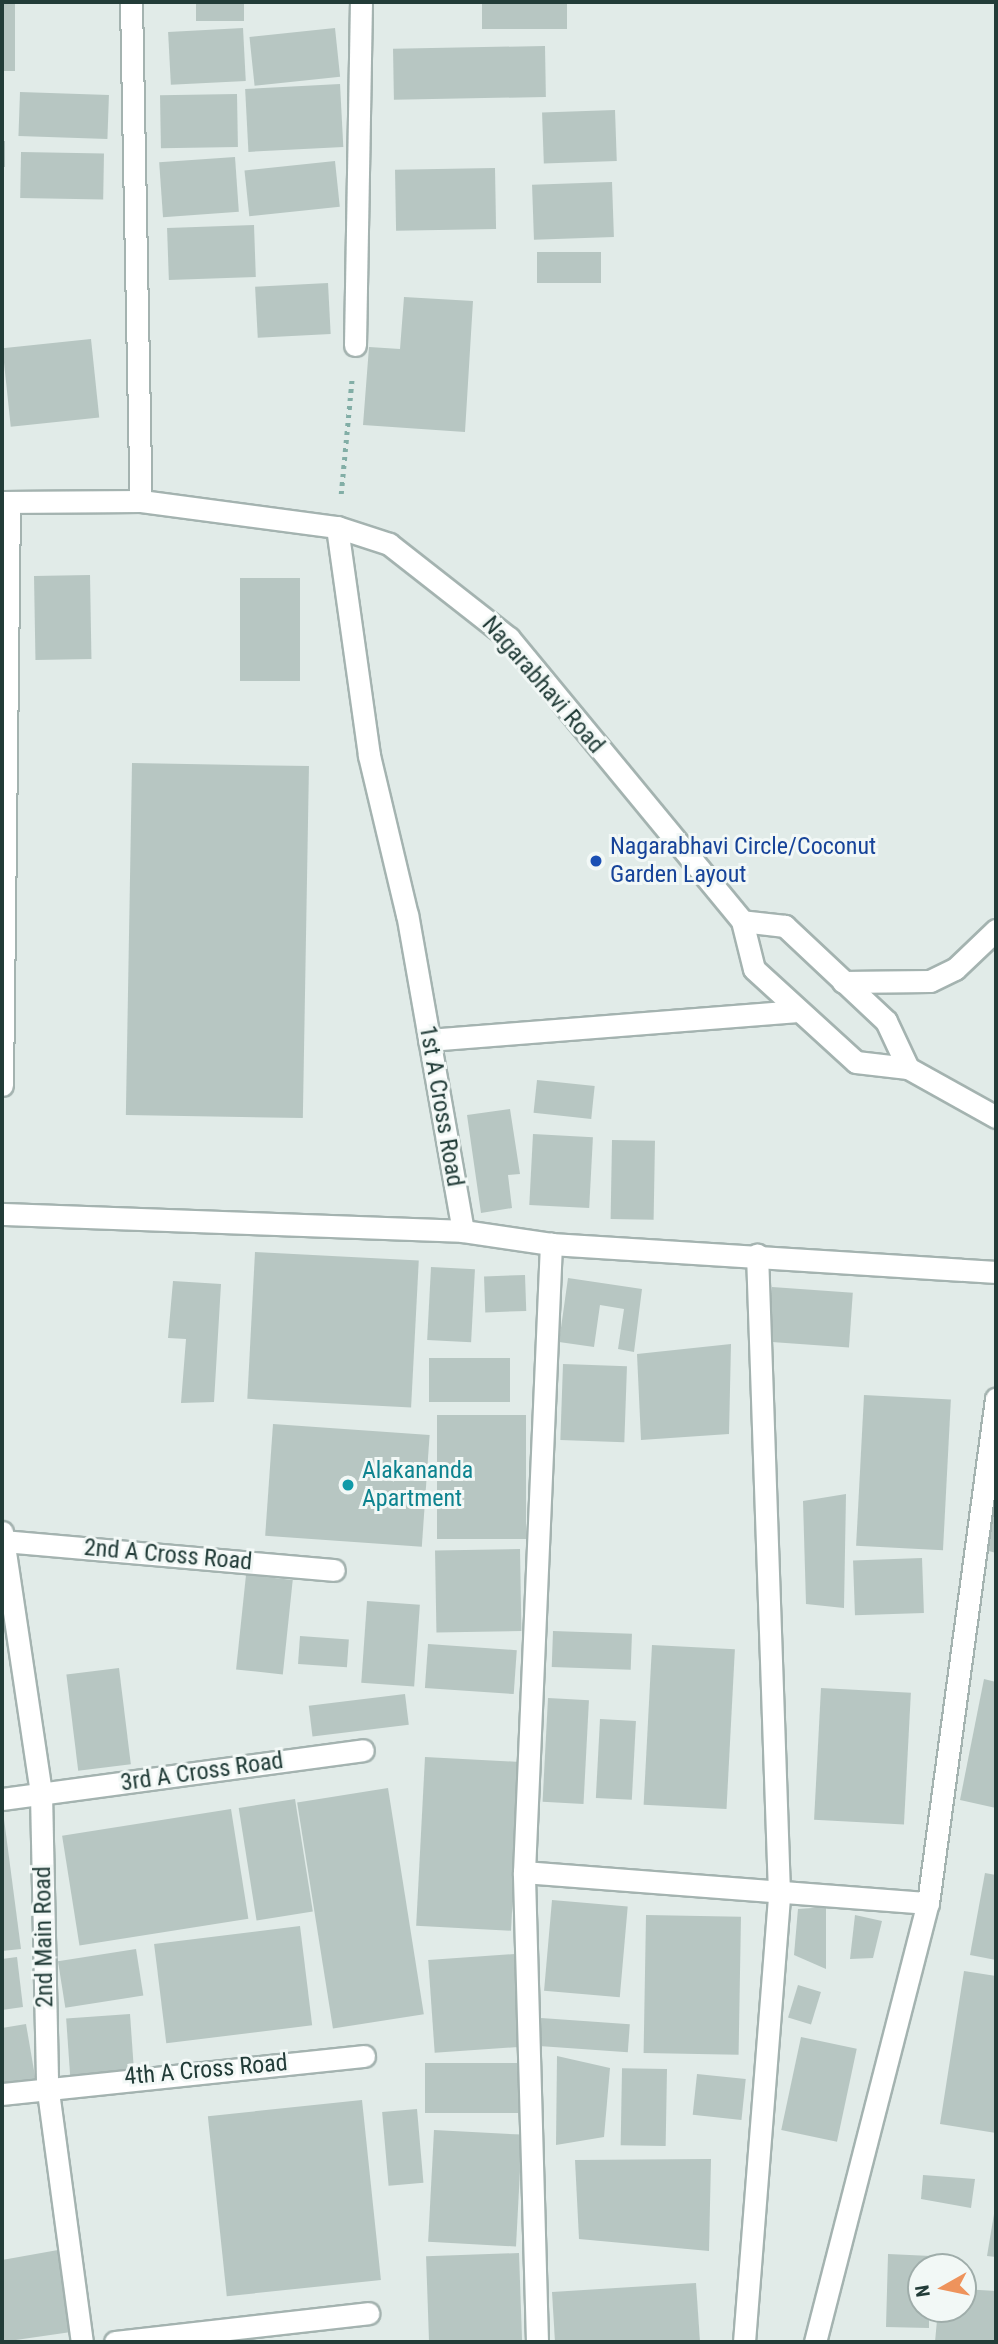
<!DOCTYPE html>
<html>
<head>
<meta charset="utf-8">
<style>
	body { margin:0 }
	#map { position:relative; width:998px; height:2344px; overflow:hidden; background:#e1ebe8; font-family:"Roboto Condensed",sans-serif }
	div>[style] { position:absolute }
	.building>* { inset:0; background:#b7c6c2; transform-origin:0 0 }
	.path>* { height:4.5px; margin-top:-2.25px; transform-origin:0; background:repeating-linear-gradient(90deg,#82aea6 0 3.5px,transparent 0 8.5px) }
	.roads { filter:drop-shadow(2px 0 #a4b3b0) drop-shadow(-2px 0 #a4b3b0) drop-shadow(0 2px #a4b3b0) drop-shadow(0 -2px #a4b3b0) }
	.street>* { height:21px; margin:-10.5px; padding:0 10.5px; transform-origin:10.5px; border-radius:10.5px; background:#fff }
	.secondary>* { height:21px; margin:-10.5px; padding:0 10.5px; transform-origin:10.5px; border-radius:10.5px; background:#fff }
	.dots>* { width:19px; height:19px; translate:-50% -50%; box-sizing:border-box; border:4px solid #f2f8f6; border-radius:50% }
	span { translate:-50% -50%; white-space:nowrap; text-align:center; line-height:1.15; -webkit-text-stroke:6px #f2f8f6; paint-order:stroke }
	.street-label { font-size:24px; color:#223c38 }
	.transit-label { font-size:24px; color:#164399 }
	.left { translate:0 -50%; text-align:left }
	.culture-label { font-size:24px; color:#0d838f }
	.frame { position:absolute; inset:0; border:4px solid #223c38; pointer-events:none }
	.north { position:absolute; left:907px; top:2253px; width:70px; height:70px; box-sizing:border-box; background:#f2f8f6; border:2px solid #9fadaa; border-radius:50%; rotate:261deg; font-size:19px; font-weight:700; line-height:28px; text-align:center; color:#223c38 }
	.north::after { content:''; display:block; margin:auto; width:24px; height:32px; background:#ee935c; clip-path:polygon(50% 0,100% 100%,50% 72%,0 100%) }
</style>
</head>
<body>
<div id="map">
	<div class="building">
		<i style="left:2px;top:2px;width:13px;height:69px"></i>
		<i style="left:196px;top:2px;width:48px;height:19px"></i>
		<i style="left:482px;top:2px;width:85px;height:27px"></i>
		<i style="left:243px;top:28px;width:53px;height:75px;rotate:87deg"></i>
		<i style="left:335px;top:28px;width:49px;height:86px;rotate:84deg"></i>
		<i style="left:545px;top:46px;width:51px;height:152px;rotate:89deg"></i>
		<i style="left:340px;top:84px;width:63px;height:95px;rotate:87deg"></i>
		<i style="left:20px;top:92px;width:89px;height:44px;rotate:2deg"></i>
		<i style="left:237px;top:94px;width:53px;height:77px;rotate:89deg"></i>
		<i style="left:615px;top:110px;width:51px;height:73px;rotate:88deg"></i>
		<i style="left:2px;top:141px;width:3px;height:26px"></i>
		<i style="left:21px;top:152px;width:83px;height:46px;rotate:1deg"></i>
		<i style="left:235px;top:157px;width:55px;height:76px;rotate:86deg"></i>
		<i style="left:335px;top:161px;width:46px;height:91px;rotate:84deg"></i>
		<i style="left:495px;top:168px;width:61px;height:100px;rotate:89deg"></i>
		<i style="left:612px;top:182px;width:55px;height:80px;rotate:88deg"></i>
		<i style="left:254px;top:225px;width:52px;height:87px;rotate:88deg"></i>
		<i style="left:537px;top:252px;width:64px;height:31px"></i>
		<i style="left:328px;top:283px;width:51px;height:73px;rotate:87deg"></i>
		<i style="clip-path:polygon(404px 297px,473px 301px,465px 432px,363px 425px,369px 347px,400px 349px)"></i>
		<i style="left:91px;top:339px;width:79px;height:89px;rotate:84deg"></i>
		<i style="left:90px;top:575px;width:84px;height:56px;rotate:89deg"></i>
		<i style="left:240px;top:578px;width:60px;height:103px"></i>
		<i style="left:132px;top:763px;width:177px;height:352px;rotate:1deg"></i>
		<i style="left:537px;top:1080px;width:58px;height:33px;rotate:6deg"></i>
		<i style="clip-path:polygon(510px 1109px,520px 1174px,508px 1175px,512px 1208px,481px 1213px,467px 1115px)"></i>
		<i style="left:533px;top:1134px;width:60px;height:71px;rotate:3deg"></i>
		<i style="left:612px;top:1140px;width:43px;height:79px;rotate:1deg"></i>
		<i style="left:255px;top:1252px;width:164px;height:147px;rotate:3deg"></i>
		<i style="left:431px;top:1267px;width:44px;height:73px;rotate:3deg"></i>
		<i style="left:525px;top:1275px;width:36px;height:41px;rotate:88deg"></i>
		<i style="clip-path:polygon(568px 1278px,642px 1289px,634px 1352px,618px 1349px,624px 1309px,600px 1305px,594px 1347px,559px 1342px)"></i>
		<i style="clip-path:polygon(173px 1281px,221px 1284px,214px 1402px,181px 1403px,186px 1339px,168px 1338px)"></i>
		<i style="left:772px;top:1287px;width:81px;height:55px;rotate:4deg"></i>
		<i style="clip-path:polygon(731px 1344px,729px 1434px,641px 1440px,637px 1354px)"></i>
		<i style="left:510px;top:1358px;width:44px;height:81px;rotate:90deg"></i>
		<i style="left:563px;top:1364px;width:64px;height:76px;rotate:2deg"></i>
		<i style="left:864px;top:1395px;width:87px;height:151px;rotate:3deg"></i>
		<i style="left:526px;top:1415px;width:124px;height:89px;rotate:90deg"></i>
		<i style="left:273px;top:1424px;width:157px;height:112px;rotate:4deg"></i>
		<i style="clip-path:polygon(996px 1479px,996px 1553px,978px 1548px)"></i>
		<i style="clip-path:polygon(846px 1494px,844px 1608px,806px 1604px,803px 1501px)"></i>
		<i style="left:520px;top:1549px;width:82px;height:85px;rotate:89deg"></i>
		<i style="left:922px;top:1558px;width:55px;height:69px;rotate:88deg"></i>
		<i style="left:246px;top:1575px;width:47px;height:95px;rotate:6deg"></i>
		<i style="left:367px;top:1601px;width:53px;height:82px;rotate:4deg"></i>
		<i style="left:553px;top:1631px;width:79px;height:36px;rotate:2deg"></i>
		<i style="left:300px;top:1636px;width:49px;height:28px;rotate:4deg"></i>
		<i style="left:428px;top:1644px;width:89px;height:44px;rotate:4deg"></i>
		<i style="left:652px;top:1645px;width:83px;height:160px;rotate:3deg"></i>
		<i style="left:119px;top:1668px;width:97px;height:53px;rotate:83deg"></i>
		<i style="clip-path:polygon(984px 1679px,996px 1682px,996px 1808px,960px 1800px)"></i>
		<i style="left:821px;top:1688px;width:90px;height:132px;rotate:3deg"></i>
		<i style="left:405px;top:1694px;width:31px;height:97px;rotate:83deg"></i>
		<i style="left:548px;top:1698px;width:41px;height:104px;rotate:3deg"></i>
		<i style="left:600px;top:1719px;width:36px;height:79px;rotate:3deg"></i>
		<i style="left:425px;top:1757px;width:95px;height:169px;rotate:3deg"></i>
		<i style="left:388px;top:1788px;width:229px;height:92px;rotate:81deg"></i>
		<i style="left:295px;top:1799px;width:114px;height:57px;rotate:81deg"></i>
		<i style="left:231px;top:1809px;width:111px;height:171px;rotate:81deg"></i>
		<i style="clip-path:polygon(4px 1819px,21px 1949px,2px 1951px,2px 1820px)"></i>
		<i style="clip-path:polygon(985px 1873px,996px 1875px,996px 1960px,970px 1955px)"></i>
		<i style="left:552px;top:1900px;width:76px;height:91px;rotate:5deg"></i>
		<i style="clip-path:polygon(826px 1907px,826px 1969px,794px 1955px,798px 1909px)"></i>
		<i style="left:646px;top:1915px;width:95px;height:138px;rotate:1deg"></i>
		<i style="clip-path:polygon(855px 1915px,882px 1921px,873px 1958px,850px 1959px)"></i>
		<i style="left:300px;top:1926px;width:100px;height:147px;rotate:83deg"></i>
		<i style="left:136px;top:1949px;width:47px;height:79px;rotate:81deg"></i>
		<i style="left:515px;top:1954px;width:93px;height:87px;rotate:86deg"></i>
		<i style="clip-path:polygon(17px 1957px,23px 2007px,2px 2010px,2px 1959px)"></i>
		<i style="clip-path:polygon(964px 1971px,996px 1976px,996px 2133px,940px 2124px)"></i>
		<i style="left:798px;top:1985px;width:24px;height:34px;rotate:17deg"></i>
		<i style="left:130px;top:2014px;width:59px;height:64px;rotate:86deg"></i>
		<i style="left:541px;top:2018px;width:89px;height:28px;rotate:4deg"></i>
		<i style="clip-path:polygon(26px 2024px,36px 2082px,2px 2088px,2px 2028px)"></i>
		<i style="left:801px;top:2037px;width:57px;height:95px;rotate:12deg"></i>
		<i style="clip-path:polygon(557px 2056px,610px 2068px,604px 2137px,556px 2145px)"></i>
		<i style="left:425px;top:2063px;width:93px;height:50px"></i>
		<i style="left:667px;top:2069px;width:77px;height:45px;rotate:91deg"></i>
		<i style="left:697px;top:2074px;width:49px;height:41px;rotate:6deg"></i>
		<i style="left:362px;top:2100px;width:181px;height:155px;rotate:84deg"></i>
		<i style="left:417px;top:2109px;width:74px;height:35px;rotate:85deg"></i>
		<i style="left:434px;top:2130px;width:88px;height:112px;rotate:3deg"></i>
		<i style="clip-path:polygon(711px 2159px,709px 2251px,579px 2239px,575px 2160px)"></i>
		<i style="clip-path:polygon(923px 2175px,975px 2179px,971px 2208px,921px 2199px)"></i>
		<i style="clip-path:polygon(995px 2208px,996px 2208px,996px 2257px,987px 2256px)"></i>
		<i style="clip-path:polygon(58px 2250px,71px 2332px,2px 2342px,2px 2260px)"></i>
		<i style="left:519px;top:2253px;width:89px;height:93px;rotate:88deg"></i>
		<i style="clip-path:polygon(888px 2254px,931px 2256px,931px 2267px,921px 2267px,921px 2309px,929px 2309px,929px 2328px,886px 2327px)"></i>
		<i style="clip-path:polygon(696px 2283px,700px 2342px,555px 2342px,552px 2292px)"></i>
		<i style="clip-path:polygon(963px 2289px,996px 2291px,996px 2342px,935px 2342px,938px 2309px,963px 2309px)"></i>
	</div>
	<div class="path">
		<i style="left:341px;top:494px;width:118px;rotate:-84.6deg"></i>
	</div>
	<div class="roads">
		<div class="street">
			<i style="left:131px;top:2px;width:499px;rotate:88.9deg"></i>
			<i style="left:355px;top:345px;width:343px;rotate:-89deg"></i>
			<i style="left:429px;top:1040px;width:366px;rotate:-4.5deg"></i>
			<i style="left:2px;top:1085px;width:583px;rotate:-89.31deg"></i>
			<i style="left:2px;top:1214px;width:461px;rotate:2.1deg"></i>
			<i style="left:463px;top:1231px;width:321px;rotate:-100deg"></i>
			<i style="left:407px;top:915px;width:164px;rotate:-103.4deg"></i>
			<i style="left:369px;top:755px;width:230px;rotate:-98deg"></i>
			<i style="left:463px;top:1231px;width:89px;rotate:8.4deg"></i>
			<i style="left:551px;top:1244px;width:446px;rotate:3.6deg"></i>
			<i style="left:2px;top:1532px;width:264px;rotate:81.5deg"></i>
			<i style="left:41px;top:1793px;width:291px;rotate:88.8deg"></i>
			<i style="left:47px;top:2084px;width:260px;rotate:82.3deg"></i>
			<i style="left:3px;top:1541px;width:332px;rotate:5deg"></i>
			<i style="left:2px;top:1799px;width:364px;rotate:-7.7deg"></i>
			<i style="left:524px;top:1872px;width:405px;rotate:4.4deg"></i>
			<i style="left:2px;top:2094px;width:364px;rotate:-6deg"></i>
			<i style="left:115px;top:2342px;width:255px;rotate:-6.5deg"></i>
			<i style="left:537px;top:2342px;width:470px;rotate:-91.6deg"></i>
			<i style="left:524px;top:1872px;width:629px;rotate:-87.54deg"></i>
			<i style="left:744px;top:2342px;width:450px;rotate:-85.5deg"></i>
			<i style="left:779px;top:1893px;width:639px;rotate:-91.97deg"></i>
			<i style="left:815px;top:2342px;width:453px;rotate:-75.6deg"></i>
			<i style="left:928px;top:1903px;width:509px;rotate:-82.32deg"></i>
		</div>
		<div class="secondary">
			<i style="left:2px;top:502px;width:139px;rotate:-0.4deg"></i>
			<i style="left:141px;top:501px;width:198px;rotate:7.6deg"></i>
			<i style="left:337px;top:527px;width:55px;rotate:18.1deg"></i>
			<i style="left:389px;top:544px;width:152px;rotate:38.1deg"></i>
			<i style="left:509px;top:638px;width:367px;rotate:50.5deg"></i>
			<i style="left:843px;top:982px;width:87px;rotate:-0.7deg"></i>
			<i style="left:930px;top:981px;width:28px;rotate:-26deg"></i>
			<i style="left:955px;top:969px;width:57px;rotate:-43.6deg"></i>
			<i style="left:908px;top:1068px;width:52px;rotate:-115.1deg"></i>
			<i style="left:886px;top:1021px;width:139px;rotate:-136.8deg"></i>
			<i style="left:785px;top:926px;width:43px;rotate:-173.4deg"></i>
			<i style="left:742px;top:921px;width:49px;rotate:76deg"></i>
			<i style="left:754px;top:969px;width:138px;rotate:42.4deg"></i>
			<i style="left:856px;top:1062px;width:52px;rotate:6.6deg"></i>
			<i style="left:908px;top:1068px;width:101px;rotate:29.1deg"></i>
		</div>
	</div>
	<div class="dots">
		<i style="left:596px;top:861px;background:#1a4fb4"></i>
		<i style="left:348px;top:1485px;background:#0f9aa8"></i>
	</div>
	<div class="street-label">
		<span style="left:543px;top:685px;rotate:49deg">Nagarabhavi Road</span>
		<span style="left:441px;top:1106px;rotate:80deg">1st A Cross Road</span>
		<span style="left:168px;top:1555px;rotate:5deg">2nd A Cross Road</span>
		<span style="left:202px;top:1772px;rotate:-8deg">3rd A Cross Road</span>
		<span style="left:44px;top:1937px;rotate:-91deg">2nd Main Road</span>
		<span style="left:206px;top:2070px;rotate:-5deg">4th A Cross Road</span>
	</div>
	<div class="transit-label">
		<span class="left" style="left:610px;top:861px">Nagarabhavi Circle/Coconut<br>Garden Layout</span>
	</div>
	<div class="culture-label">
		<span class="left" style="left:362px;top:1485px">Alakananda<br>Apartment</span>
	</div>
	<div class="frame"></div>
	<div class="north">N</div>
</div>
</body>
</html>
